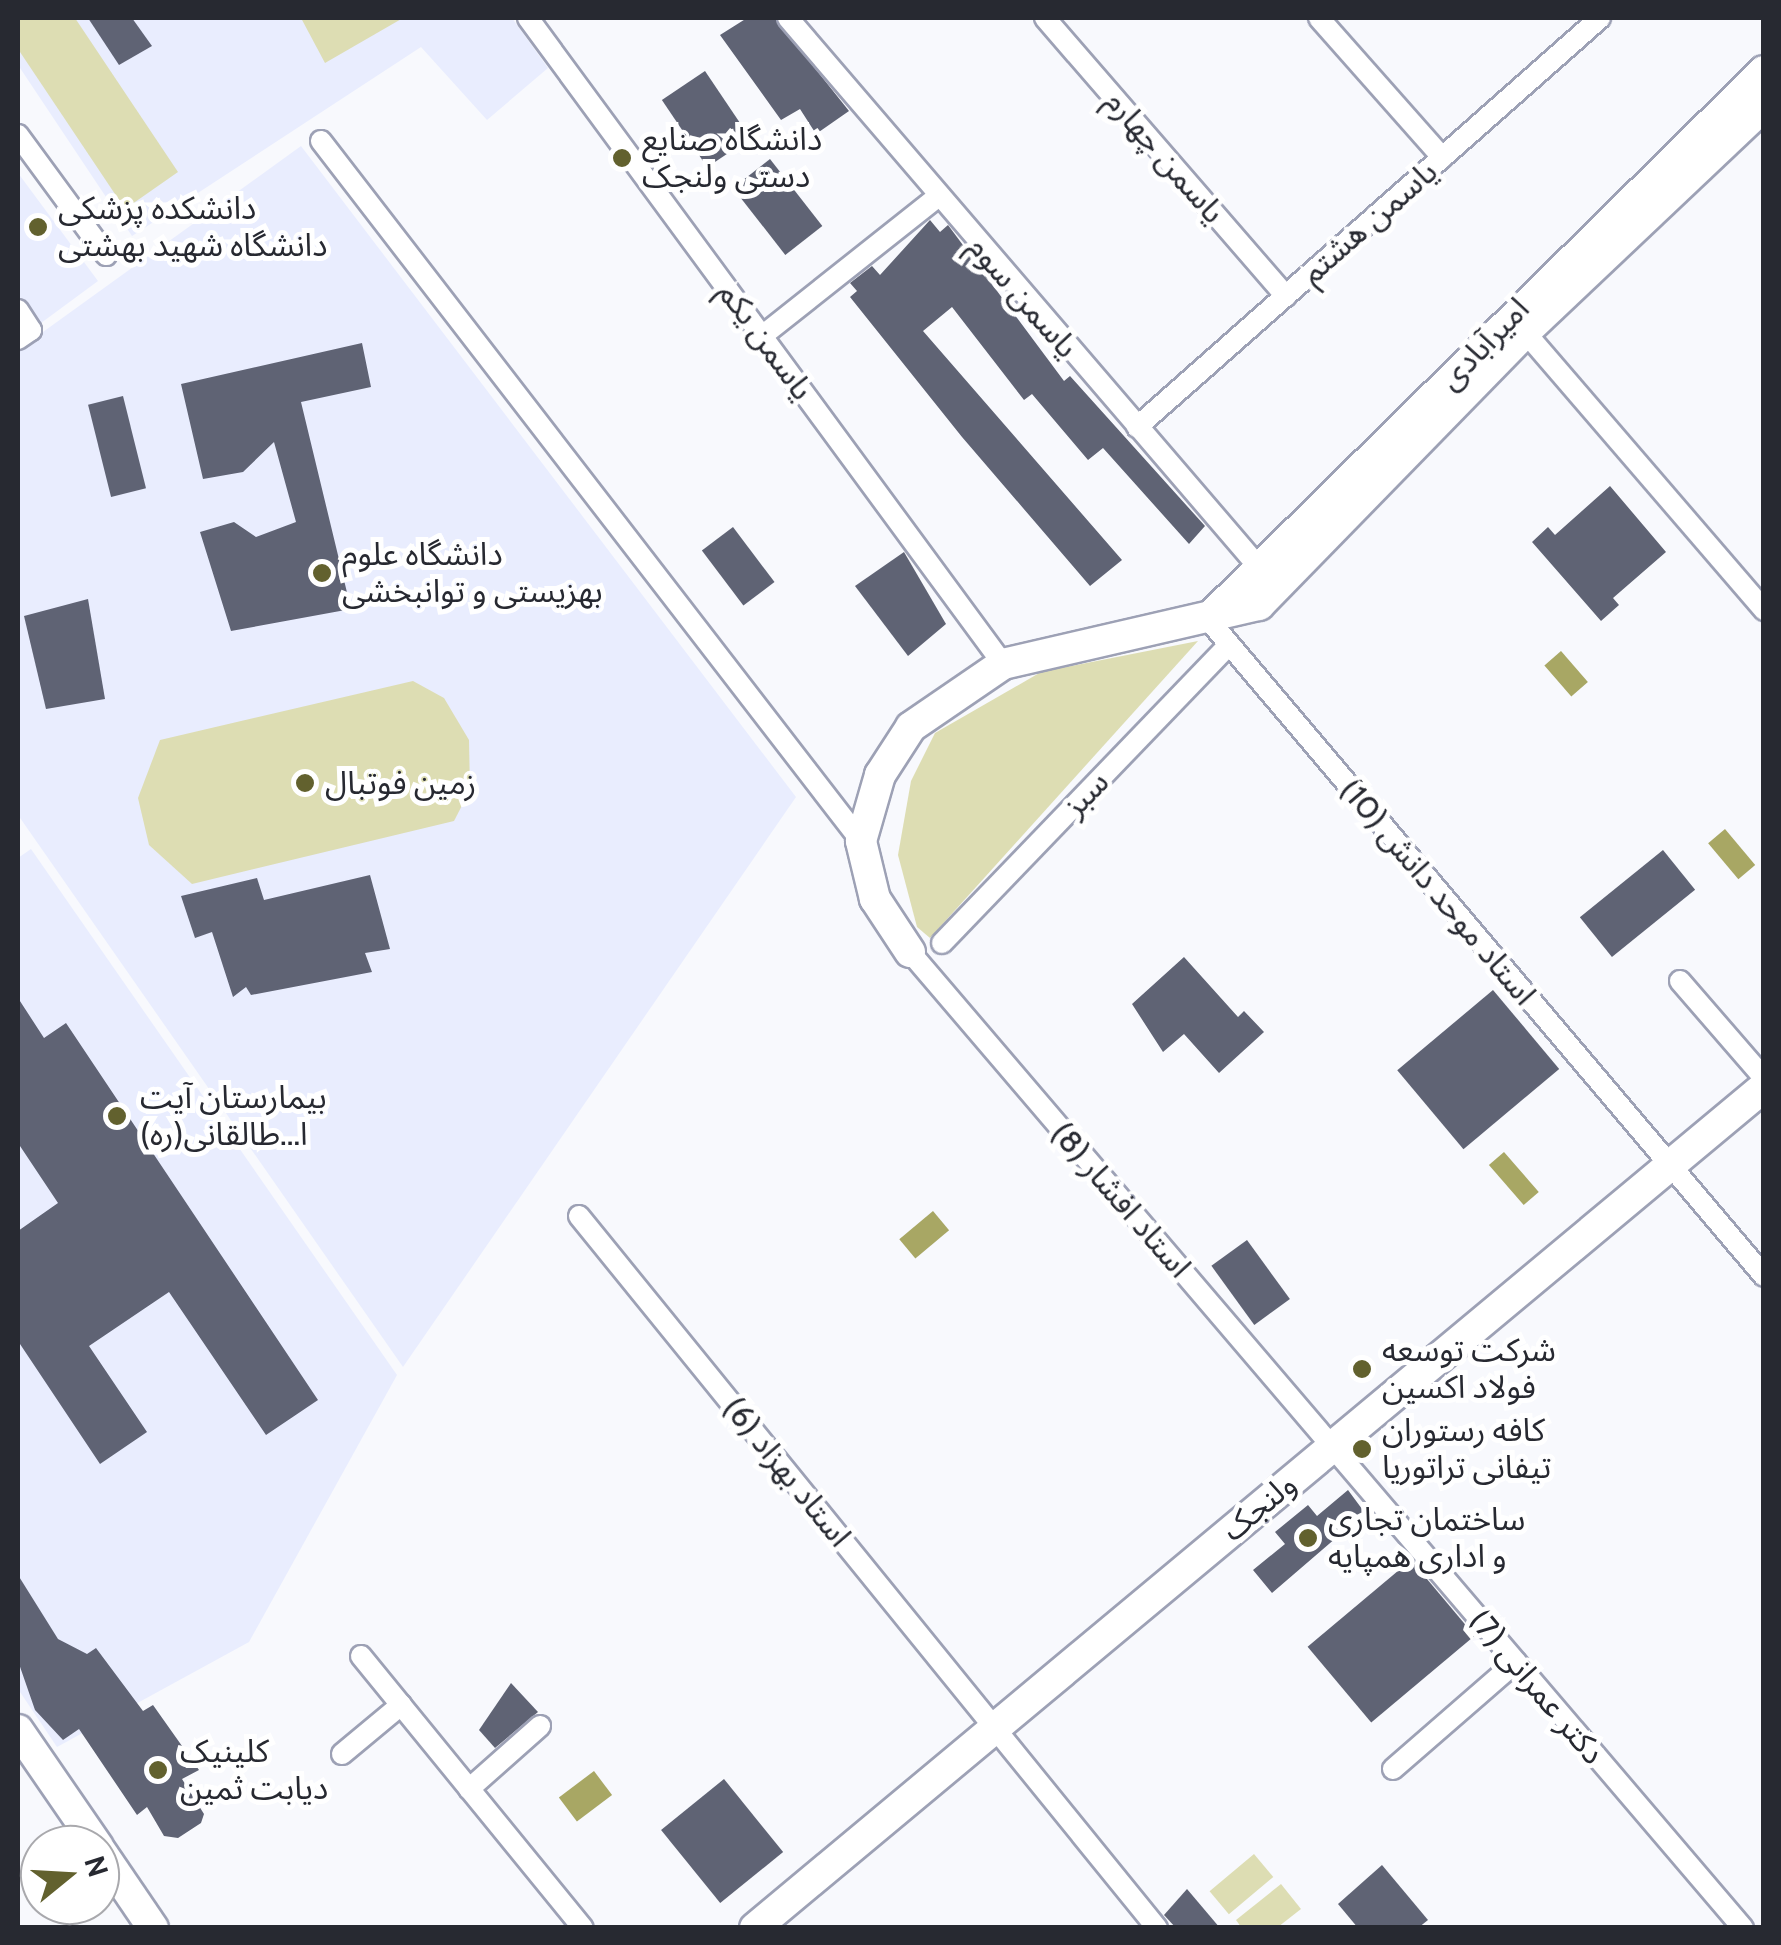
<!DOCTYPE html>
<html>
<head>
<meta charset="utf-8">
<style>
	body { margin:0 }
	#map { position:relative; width:1781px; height:1945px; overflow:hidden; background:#f8f9fd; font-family:Cabin,"Noto Sans Arabic",sans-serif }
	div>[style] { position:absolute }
	.built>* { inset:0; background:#e9edfe }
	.green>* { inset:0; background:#ddddb3; transform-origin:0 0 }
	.water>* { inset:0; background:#a8a764; transform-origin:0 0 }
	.building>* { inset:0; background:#5f6374; transform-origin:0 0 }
	.roads { filter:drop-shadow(2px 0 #9da1b5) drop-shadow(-2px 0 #9da1b5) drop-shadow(0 2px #9da1b5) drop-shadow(0 -2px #9da1b5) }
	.street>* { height:20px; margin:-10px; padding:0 10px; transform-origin:10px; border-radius:10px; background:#fff }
	.secondary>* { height:30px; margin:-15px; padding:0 15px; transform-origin:15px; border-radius:15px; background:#fff }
	.dots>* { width:28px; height:28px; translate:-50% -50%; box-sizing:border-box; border:5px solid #fff; border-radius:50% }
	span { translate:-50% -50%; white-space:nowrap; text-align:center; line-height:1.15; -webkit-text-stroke:10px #fff; paint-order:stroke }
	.poi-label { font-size:32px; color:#272931 }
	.left { translate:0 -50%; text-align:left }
	.street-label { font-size:32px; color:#272931 }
	.frame { position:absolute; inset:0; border:20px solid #272931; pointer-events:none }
	.north { position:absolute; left:20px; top:1825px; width:100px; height:100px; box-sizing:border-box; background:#fff; border:2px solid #a9a9ad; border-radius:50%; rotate:72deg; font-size:28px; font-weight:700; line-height:40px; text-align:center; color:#272931 }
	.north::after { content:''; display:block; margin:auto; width:35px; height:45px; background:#62612e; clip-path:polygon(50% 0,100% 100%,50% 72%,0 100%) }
</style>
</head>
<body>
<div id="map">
	<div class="built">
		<i style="clip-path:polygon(18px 18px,512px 18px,548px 68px,487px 120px,421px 47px,132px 236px,18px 65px)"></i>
		<i style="clip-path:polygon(301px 146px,796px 797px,403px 1367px,18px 815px,18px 350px)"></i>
		<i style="clip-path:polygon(18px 173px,98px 281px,18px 340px)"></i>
		<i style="clip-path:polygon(31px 849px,397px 1375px,249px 1642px,57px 1747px,18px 1689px,18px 858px)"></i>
	</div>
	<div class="green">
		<i style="clip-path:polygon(18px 18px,75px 18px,178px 172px,125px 209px,18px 49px)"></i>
		<i style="clip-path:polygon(301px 18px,403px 18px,325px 63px)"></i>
		<i style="clip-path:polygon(1198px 641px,930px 938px,917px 927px,898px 855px,911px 781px,935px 733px,1041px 672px)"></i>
		<i style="clip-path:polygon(413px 681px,444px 698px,469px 740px,470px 790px,454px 821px,192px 884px,149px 845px,138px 798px,160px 740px)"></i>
		<i style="left:1254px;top:1854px;width:30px;height:58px;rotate:50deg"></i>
		<i style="clip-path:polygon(1281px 1884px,1301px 1909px,1278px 1927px,1241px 1927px,1236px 1920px)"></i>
	</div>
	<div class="water">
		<i style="left:1561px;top:651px;width:41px;height:22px;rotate:49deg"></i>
		<i style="left:1725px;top:829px;width:47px;height:22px;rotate:50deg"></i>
		<i style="left:1504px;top:1152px;width:53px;height:20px;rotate:49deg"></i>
		<i style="left:933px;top:1211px;width:25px;height:44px;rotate:50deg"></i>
		<i style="left:594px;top:1771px;width:30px;height:44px;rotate:53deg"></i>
	</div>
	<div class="building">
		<i style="clip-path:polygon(88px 18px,132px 18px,152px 46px,119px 65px)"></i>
		<i style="clip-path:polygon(747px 18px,775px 18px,849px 111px,816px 134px,800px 109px,781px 120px,720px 35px)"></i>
		<i style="left:705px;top:71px;width:81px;height:52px;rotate:56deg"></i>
		<i style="left:770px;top:159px;width:85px;height:47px;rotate:52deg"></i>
		<i style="clip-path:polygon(930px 220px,940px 232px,948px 225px,1064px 381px,1070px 376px,1205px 526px,1189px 544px,1103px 448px,1088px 460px,1032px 394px,1024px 400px,952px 307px,923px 331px,1122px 560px,1090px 586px,962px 437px,850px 297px,857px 291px,850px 283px,872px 266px,880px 275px)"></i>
		<i style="clip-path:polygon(362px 343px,371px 387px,301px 402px,351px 609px,231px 631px,200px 532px,234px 522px,256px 537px,296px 522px,274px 442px,243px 472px,203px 479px,181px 384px)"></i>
		<i style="left:123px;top:396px;width:95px;height:36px;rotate:76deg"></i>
		<i style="clip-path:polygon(1610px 486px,1666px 552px,1613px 598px,1619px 605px,1601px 621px,1532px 542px,1548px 527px,1555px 535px)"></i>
		<i style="left:733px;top:527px;width:69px;height:39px;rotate:53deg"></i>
		<i style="clip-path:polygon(904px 552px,946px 624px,908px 656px,855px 586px)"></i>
		<i style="clip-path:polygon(88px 599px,105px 699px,46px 709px,24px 616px)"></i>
		<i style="left:1663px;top:850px;width:51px;height:107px;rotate:51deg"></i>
		<i style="clip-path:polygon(370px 875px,390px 949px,365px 953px,372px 972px,251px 995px,246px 987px,233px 997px,212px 932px,195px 938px,181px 896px,257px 878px,264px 900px)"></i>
		<i style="clip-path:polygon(1184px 957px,1238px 1017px,1244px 1011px,1264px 1032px,1219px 1073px,1184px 1034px,1163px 1052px,1132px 1004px)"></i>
		<i style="left:1493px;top:990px;width:103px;height:125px;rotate:50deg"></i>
		<i style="clip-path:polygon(18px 998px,44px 1038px,66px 1023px,318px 1400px,266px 1435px,169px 1292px,89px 1346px,147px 1432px,100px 1464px,18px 1341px,18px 1231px,58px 1203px,18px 1143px)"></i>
		<i style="left:1247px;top:1240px;width:73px;height:44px;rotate:54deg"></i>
		<i style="clip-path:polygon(1348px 1490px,1365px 1513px,1272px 1593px,1253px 1570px,1285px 1544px,1275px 1532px,1308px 1505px,1317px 1516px)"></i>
		<i style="left:1411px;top:1560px;width:99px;height:135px;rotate:50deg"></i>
		<i style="clip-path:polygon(18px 1575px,58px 1639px,87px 1654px,96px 1648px,143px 1711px,153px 1705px,199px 1770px,182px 1779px,204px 1814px,201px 1823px,178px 1838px,164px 1836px,147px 1807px,137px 1815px,79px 1729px,63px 1740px,35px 1710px,18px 1661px)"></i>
		<i style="clip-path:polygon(511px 1683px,538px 1712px,495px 1748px,479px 1730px)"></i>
		<i style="left:724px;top:1779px;width:94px;height:81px;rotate:51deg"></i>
		<i style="clip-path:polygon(1382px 1865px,1428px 1920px,1418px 1928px,1358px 1928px,1338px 1904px)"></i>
		<i style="clip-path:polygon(1187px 1889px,1220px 1928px,1176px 1928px,1164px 1915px)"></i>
	</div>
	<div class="roads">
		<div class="street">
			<i style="left:528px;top:18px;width:802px;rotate:53.67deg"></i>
			<i style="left:788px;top:18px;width:730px;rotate:49.39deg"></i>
			<i style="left:1045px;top:18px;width:368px;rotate:49.1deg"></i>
			<i style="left:1319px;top:18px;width:186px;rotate:48.5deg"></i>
			<i style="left:18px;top:135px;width:149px;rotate:53.7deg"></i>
			<i style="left:321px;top:141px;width:884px;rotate:52.35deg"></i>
			<i style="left:18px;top:310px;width:24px;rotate:57deg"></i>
			<i style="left:31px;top:330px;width:16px;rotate:145deg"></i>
			<i style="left:1525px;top:332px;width:367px;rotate:49.3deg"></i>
			<i style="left:762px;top:336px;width:222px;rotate:-38.4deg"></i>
			<i style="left:1137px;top:427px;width:618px;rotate:-41.46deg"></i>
			<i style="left:1207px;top:618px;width:862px;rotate:49.75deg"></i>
			<i style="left:942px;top:943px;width:414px;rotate:-46.1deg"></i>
			<i style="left:910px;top:952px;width:1283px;rotate:49.52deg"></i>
			<i style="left:1680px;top:981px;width:128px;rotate:49.1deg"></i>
			<i style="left:579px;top:1216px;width:917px;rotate:50.93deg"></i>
			<i style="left:361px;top:1656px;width:351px;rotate:50.8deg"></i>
			<i style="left:342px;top:1754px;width:77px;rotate:-39.7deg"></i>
			<i style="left:1393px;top:1769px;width:163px;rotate:-41deg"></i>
			<i style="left:469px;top:1789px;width:95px;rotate:-41.6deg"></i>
		</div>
		<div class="secondary">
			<i style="left:1214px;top:613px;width:772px;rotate:-44.58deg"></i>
			<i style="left:910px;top:952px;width:64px;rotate:-123.4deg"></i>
			<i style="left:875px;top:899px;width:60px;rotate:-103.6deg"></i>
			<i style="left:861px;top:841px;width:69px;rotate:-73.9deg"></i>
			<i style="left:880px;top:775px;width:57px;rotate:-57.1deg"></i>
			<i style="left:911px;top:727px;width:112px;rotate:-34.4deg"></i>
			<i style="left:1003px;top:664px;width:263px;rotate:-13deg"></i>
			<i style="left:1259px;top:605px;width:381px;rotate:-45.7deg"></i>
			<i style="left:1525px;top:332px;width:329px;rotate:-43.4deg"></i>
			<i style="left:18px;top:1730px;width:140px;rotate:55.5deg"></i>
			<i style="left:100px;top:1850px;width:94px;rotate:55.8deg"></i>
			<i style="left:755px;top:1928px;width:1314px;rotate:-39.81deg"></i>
		</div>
	</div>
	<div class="dots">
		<i style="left:622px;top:158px;background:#62612e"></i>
		<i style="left:38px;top:227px;background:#62612e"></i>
		<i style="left:322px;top:573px;background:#62612e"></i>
		<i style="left:305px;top:783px;background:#62612e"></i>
		<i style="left:117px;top:1116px;background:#62612e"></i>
		<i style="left:1362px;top:1369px;background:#62612e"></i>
		<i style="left:1362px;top:1449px;background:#62612e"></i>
		<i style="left:1308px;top:1538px;background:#62612e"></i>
		<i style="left:158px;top:1770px;background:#62612e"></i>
	</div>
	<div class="poi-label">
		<span class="left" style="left:642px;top:158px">دانشگاه صنایع<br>دستى ولنجک</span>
		<span class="left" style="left:58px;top:227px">دانشکده پزشکی<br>دانشگاه شهید بهشتی</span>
		<span class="left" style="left:342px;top:573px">دانشگاه علوم<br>بهزیستی و توانبخشی</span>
		<span class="left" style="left:325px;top:783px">زمین فوتبال</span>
		<span class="left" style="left:140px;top:1116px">بیمارستان آیت<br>ا...طالقانی(ره)</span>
		<span class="left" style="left:1382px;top:1369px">شرکت توسعه<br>فولاد اکسین</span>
		<span class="left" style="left:1382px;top:1449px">کافه رستوران<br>تیفانی تراتوریا</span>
		<span class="left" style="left:1328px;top:1538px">ساختمان تجاری<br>و اداری همپایه</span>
		<span class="left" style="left:180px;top:1770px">کلینیک<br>دیابت ثمین</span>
	</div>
	<div class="street-label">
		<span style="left:1165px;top:157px;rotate:49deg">یاسمن چهارم</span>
		<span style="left:1369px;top:222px;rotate:-41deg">یاسمن هشتم</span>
		<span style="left:1023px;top:297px;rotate:49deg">یاسمن سوم</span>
		<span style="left:766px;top:341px;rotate:54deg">یاسمن یکم</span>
		<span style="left:1484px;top:344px;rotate:-46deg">امیرآبادی</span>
		<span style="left:1086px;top:794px;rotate:-46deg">سبز</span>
		<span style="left:1438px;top:892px;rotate:50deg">استاد موحد دانش (10)</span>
		<span style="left:1121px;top:1200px;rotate:49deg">استاد افشار (8)</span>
		<span style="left:787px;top:1472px;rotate:51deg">استاد بهزاد (6)</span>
		<span style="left:1259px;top:1507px;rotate:-40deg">ولنجک</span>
		<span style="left:1537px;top:1687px;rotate:50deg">دکتر عمرانی (7)</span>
	</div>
	<div class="frame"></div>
	<div class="north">N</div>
</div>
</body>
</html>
